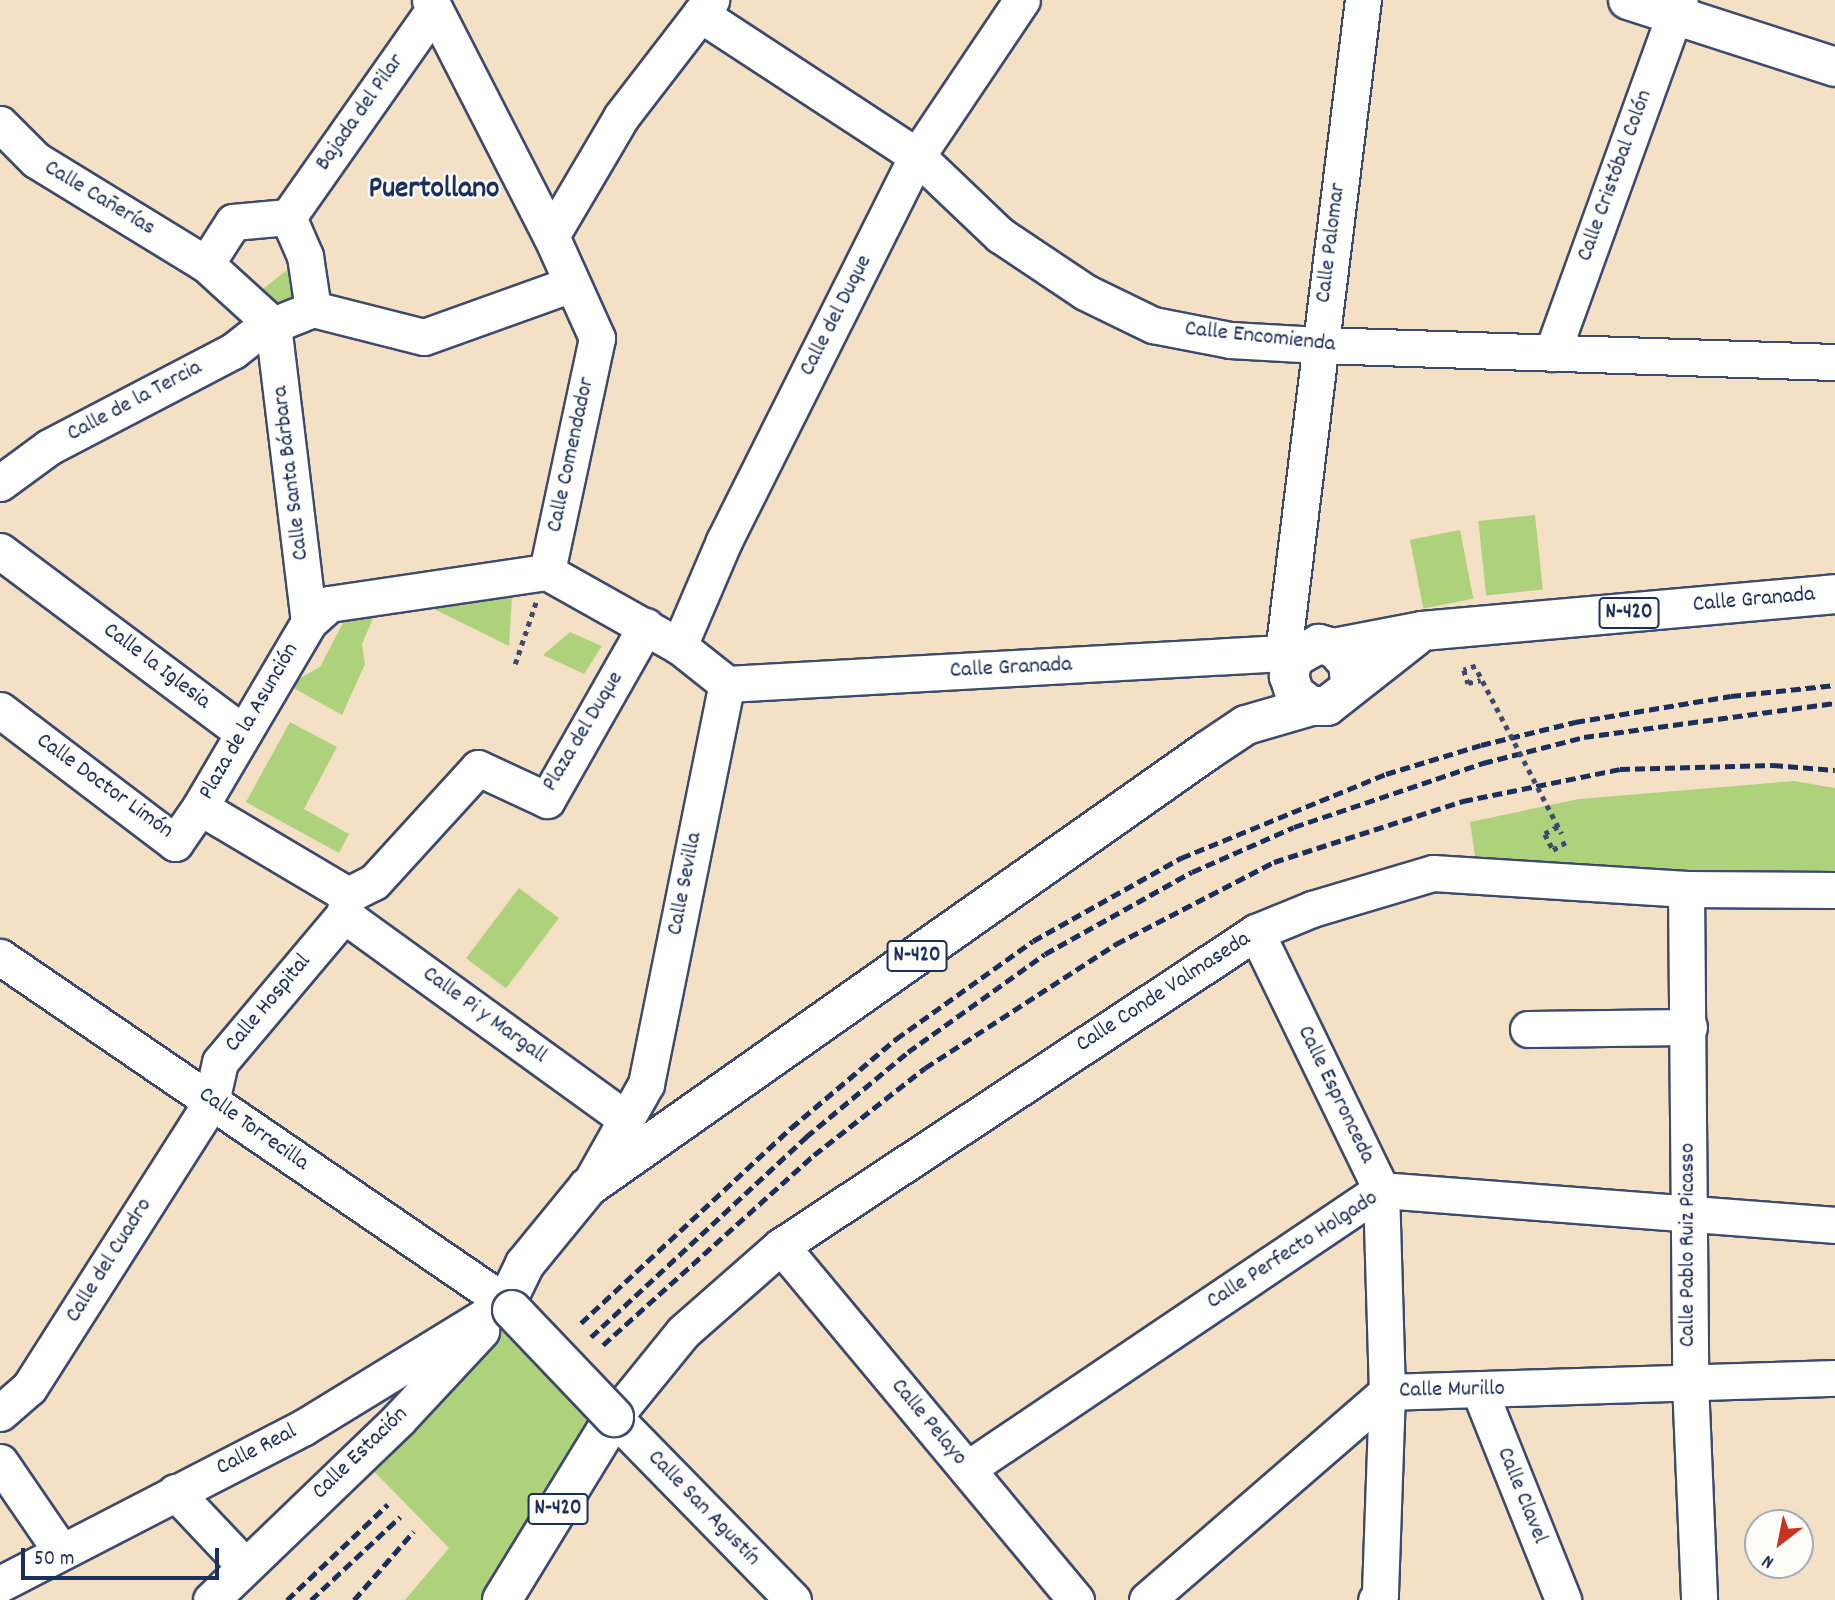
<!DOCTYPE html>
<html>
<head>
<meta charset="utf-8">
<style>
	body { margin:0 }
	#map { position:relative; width:1835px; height:1600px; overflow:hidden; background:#f4e0c4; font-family:Dekko,sans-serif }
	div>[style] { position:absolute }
	.green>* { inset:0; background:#aed27c; transform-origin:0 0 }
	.path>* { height:4.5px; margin-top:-2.25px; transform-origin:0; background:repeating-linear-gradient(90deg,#3c4a6d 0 5px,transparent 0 10px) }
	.roads { filter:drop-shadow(2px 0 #3c4a6d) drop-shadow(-2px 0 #3c4a6d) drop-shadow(0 2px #3c4a6d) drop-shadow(0 -2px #3c4a6d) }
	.minor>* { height:35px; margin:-17.5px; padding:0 17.5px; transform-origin:17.5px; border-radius:17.5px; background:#fff }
	.major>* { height:38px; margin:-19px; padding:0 19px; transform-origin:19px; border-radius:19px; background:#fff }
	.highway>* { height:38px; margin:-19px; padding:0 19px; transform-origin:19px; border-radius:19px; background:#fff }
	.rail>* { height:5px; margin-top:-2.5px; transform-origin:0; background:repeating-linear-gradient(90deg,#1b2f5e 0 10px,transparent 0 15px) }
	.path-bridge>* { height:4.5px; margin-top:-2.25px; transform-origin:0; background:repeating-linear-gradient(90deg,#3c4a6d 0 5px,transparent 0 10px) }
	.bridges { filter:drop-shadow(2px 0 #3c4a6d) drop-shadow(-2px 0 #3c4a6d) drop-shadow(0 2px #3c4a6d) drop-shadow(0 -2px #3c4a6d) }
	.highway-bridge>* { height:38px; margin:-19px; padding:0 19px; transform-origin:19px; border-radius:19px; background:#fff }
	span { translate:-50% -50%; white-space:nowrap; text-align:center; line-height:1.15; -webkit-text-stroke:5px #fdfcf7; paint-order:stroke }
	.shield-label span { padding:2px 5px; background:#fdfcf7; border:2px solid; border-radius:5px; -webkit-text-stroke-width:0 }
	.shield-label { font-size:21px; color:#1b2f5e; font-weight:700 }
	.street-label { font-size:23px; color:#1b2f5e }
	.district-label { font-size:30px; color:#1b2f5e; font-weight:700 }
	.north { position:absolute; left:1744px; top:1509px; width:70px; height:70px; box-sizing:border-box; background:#fdfcf7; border:2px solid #a3aaba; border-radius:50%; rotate:212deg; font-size:19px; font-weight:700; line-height:28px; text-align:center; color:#1b2f5e }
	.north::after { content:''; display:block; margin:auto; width:24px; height:32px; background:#c8321e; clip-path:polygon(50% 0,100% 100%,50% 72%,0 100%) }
	.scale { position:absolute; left:21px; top:1548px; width:198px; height:32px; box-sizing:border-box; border:4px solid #1b2f5e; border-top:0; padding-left:9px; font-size:21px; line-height:24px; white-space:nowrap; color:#1b2f5e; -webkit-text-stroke:5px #fdfcf7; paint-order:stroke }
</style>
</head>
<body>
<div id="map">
	<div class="green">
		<i style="clip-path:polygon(305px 256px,313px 309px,245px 303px)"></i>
		<i style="left:1535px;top:515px;width:75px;height:57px;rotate:84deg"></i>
		<i style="left:1460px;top:530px;width:70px;height:51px;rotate:79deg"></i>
		<i style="clip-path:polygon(512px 595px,509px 646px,424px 604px)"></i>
		<i style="clip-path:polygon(374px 616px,362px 644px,365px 664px,342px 715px,288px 685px,320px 667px,344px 621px)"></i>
		<i style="clip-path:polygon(570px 632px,602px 646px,584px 674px,543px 655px)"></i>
		<i style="clip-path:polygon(290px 722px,337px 747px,304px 809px,349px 834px,339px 853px,246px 802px)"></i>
		<i style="clip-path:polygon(1794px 781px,1835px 788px,1835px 890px,1478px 876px,1470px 822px,1579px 799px)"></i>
		<i style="left:519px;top:888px;width:50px;height:88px;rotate:37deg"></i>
		<i style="clip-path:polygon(506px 1303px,614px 1417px,502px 1600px,405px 1600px,449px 1548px,359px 1456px)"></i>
	</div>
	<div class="path">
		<i style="left:515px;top:664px;width:65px;rotate:-71.3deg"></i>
		<i style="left:1476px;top:666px;width:13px;rotate:162deg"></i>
		<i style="left:1464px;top:670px;width:14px;rotate:73deg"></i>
		<i style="left:1468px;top:683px;width:13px;rotate:-13deg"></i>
		<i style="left:1558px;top:827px;width:15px;rotate:152deg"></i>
		<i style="left:1545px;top:834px;width:18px;rotate:63deg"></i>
		<i style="left:1553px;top:850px;width:15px;rotate:-32deg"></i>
	</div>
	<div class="roads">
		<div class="minor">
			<i style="left:430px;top:0;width:265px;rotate:62.9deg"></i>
			<i style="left:551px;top:236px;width:112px;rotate:65.7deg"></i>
			<i style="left:597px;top:338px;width:239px;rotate:102.1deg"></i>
			<i style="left:700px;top:14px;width:259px;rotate:33.2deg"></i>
			<i style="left:917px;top:156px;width:115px;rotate:43.6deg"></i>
			<i style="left:1000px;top:235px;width:102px;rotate:33.8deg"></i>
			<i style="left:1085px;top:292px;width:76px;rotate:25.9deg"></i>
			<i style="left:1153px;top:325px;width:78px;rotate:11deg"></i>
			<i style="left:1230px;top:340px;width:89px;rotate:3.2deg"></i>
			<i style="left:1319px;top:345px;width:516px;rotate:1.89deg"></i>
			<i style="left:0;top:124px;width:51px;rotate:45deg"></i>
			<i style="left:36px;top:160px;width:199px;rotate:31.5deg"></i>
			<i style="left:288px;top:217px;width:43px;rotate:66.4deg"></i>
			<i style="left:305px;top:256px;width:54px;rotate:81.4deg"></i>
			<i style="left:313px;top:309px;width:43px;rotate:158.2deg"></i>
			<i style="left:273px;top:325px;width:91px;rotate:-137.7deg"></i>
			<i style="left:206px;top:264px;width:50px;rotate:-57.3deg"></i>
			<i style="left:233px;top:222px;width:55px;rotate:-5.2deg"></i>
			<i style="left:288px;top:217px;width:254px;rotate:-54.9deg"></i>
			<i style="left:551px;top:236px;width:138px;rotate:-59.5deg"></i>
			<i style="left:621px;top:117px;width:148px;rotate:-52.4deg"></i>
			<i style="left:313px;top:309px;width:114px;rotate:14.2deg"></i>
			<i style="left:424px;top:337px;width:154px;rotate:-19.7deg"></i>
			<i style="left:273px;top:325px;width:299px;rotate:83.1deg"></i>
			<i style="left:1552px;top:353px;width:375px;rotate:-70.1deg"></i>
			<i style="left:0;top:483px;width:61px;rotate:-36.3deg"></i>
			<i style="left:49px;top:447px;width:208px;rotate:-27.6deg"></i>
			<i style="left:233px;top:351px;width:47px;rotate:-38.1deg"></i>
			<i style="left:0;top:551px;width:304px;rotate:36.8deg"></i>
			<i style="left:679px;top:646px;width:114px;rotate:-66.8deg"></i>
			<i style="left:724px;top:541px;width:431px;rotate:-63.4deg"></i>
			<i style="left:917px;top:156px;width:188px;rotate:-56.1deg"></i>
			<i style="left:1283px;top:653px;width:658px;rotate:-83.02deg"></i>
			<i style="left:727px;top:684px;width:557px;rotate:-3.19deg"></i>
			<i style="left:1283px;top:653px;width:12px;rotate:24deg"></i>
			<i style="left:0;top:710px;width:220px;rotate:37.2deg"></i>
			<i style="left:175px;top:843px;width:44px;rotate:-55.2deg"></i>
			<i style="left:1686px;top:889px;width:493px;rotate:89.5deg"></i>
			<i style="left:1690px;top:1382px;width:218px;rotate:87.6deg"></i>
			<i style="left:348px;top:895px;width:29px;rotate:-27deg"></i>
			<i style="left:374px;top:882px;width:154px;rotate:-47.6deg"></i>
			<i style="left:478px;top:768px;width:76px;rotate:24.9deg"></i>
			<i style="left:547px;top:800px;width:200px;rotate:-60.4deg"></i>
			<i style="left:344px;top:915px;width:346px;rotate:35.9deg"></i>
			<i style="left:1256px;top:932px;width:287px;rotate:64.1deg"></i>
			<i style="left:1381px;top:1190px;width:202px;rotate:88.3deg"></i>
			<i style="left:1387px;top:1392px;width:203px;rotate:92deg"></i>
			<i style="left:1380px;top:1595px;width:6px;rotate:129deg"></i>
			<i style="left:0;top:957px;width:613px;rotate:34.36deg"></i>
			<i style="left:1528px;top:1029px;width:161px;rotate:-0.7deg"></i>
			<i style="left:588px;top:1187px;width:118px;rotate:-60.6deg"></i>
			<i style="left:646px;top:1084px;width:408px;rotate:-78.6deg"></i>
			<i style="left:781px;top:1246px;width:461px;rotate:50.2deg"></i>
			<i style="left:1480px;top:1392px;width:224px;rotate:68.2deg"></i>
			<i style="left:0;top:1413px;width:38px;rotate:-41deg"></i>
			<i style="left:29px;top:1388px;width:339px;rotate:-57.5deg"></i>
			<i style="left:211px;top:1102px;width:41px;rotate:-77.3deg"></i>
			<i style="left:220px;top:1062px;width:192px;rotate:-49.9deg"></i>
			<i style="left:344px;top:915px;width:20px;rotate:-79deg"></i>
			<i style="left:348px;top:895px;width:172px;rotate:-149.3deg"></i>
			<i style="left:200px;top:807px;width:215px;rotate:-59.5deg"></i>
			<i style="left:309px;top:622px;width:27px;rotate:-42deg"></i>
			<i style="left:329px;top:604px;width:220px;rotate:-8.4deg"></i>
			<i style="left:547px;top:572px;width:151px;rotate:29.3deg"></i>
			<i style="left:679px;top:646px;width:61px;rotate:38.4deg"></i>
			<i style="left:0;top:1462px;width:108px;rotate:55.6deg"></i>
			<i style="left:967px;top:1469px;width:499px;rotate:-34deg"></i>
			<i style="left:1381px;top:1190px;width:455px;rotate:4.4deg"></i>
			<i style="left:175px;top:1492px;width:102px;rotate:46.6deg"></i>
			<i style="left:0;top:1584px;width:342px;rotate:-27.3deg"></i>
			<i style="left:304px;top:1427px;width:237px;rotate:-31.5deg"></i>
			<i style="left:211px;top:1600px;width:260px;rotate:-43.9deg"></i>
			<i style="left:398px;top:1420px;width:122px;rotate:-47deg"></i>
			<i style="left:793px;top:1600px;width:256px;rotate:-134.4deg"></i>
			<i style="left:614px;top:1417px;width:109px;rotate:-50.9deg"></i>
			<i style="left:683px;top:1332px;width:130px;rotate:-41.3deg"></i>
			<i style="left:781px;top:1246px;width:569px;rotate:-33.47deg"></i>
			<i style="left:1256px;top:932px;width:61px;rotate:-22.3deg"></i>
			<i style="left:1312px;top:909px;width:126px;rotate:-16.6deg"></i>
			<i style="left:1433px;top:873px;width:254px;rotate:3.6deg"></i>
			<i style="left:1686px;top:889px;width:149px;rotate:0.4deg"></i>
			<i style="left:1147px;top:1600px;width:318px;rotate:-40.9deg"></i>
			<i style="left:1387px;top:1392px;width:448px;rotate:-1.8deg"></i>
		</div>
		<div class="major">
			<i style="left:1628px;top:0;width:218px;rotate:17.9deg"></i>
		</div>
		<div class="highway">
			<i style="left:1334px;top:648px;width:90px;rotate:-10.9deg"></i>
			<i style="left:1422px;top:631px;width:415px;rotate:-5.1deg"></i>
			<i style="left:1350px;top:684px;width:21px;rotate:-95deg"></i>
			<i style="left:1348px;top:663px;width:21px;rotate:-133deg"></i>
			<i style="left:1334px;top:648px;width:16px;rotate:-165deg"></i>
			<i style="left:1319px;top:644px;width:29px;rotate:151deg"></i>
			<i style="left:1294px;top:658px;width:19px;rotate:106deg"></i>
			<i style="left:1289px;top:676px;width:19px;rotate:72deg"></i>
			<i style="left:1295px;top:694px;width:20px;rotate:37deg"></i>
			<i style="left:1311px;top:706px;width:16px"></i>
			<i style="left:1327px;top:706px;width:112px;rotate:-38.1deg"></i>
			<i style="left:512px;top:1310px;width:9px;rotate:-131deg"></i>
			<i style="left:506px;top:1303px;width:43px;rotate:-64deg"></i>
			<i style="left:525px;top:1264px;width:99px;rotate:-50.7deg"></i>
			<i style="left:588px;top:1187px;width:757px;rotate:-35.16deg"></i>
			<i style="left:1207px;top:751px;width:47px;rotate:-33.7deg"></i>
			<i style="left:1246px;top:725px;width:68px;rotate:-16.3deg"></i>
			<i style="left:502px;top:1600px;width:215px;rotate:-58.5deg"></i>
		</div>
	</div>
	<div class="rail">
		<i style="left:581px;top:1323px;width:287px;rotate:-42.9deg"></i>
		<i style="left:791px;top:1128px;width:138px;rotate:-40.3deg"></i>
		<i style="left:896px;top:1039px;width:168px;rotate:-35.6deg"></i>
		<i style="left:1033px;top:941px;width:170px;rotate:-29.3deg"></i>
		<i style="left:1181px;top:858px;width:222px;rotate:-22.3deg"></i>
		<i style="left:1386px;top:774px;width:99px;rotate:-17deg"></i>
		<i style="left:1481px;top:745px;width:97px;rotate:-13.7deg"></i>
		<i style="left:1575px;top:722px;width:158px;rotate:-9.5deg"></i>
		<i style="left:1731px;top:696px;width:105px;rotate:-6deg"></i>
		<i style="left:591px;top:1337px;width:294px;rotate:-42.9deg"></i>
		<i style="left:806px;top:1137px;width:133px;rotate:-39.8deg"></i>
		<i style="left:908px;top:1052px;width:168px;rotate:-35.6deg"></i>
		<i style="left:1045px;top:954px;width:168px;rotate:-29.2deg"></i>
		<i style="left:1192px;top:872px;width:111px;rotate:-23.8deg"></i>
		<i style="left:1294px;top:827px;width:200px;rotate:-18.7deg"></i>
		<i style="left:1483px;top:763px;width:104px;rotate:-14.4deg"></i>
		<i style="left:1584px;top:737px;width:253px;rotate:-7.7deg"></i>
		<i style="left:603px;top:1345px;width:284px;rotate:-42deg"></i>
		<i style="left:814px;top:1155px;width:141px;rotate:-38.1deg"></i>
		<i style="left:925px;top:1068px;width:228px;rotate:-33deg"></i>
		<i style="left:1116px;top:944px;width:178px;rotate:-27.4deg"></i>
		<i style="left:1274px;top:862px;width:199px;rotate:-17.9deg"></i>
		<i style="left:1463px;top:801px;width:160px;rotate:-11.5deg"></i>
		<i style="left:1620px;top:769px;width:153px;rotate:-1.5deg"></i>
		<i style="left:1773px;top:765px;width:62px;rotate:4.6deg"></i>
		<i style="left:287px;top:1600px;width:139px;rotate:-43.5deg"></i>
		<i style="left:311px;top:1600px;width:122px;rotate:-43deg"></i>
		<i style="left:354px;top:1600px;width:91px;rotate:-49deg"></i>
	</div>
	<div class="path-bridge">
		<i style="left:1478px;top:672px;width:182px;rotate:62.6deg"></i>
	</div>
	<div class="bridges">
		<div class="highway-bridge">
			<i style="left:512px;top:1310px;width:148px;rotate:46.4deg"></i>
		</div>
	</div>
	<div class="shield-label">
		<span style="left:1629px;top:613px">N-420</span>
		<span style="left:917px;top:956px">N-420</span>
		<span style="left:558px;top:1509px">N-420</span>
	</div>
	<div class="street-label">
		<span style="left:361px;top:113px;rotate:-55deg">Bajada del Pilar</span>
		<span style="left:1616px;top:176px;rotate:-70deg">Calle Cristóbal Colón</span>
		<span style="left:99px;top:199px;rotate:31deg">Calle Cañerías</span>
		<span style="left:1332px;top:243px;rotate:-83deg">Calle Palomar</span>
		<span style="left:837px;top:316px;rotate:-63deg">Calle del Duque</span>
		<span style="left:1260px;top:338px;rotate:6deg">Calle Encomienda</span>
		<span style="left:135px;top:402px;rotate:-28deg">Calle de la Tercia</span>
		<span style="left:572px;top:455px;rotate:-78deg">Calle Comendador</span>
		<span style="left:292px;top:473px;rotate:-97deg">Calle Santa Bárbara</span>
		<span style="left:1754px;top:601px;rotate:-5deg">Calle Granada</span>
		<span style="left:156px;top:667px;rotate:37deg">Calle la Iglesia</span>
		<span style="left:1011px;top:669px;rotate:-3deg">Calle Granada</span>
		<span style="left:250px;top:722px;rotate:-60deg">Plaza de la Asunción</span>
		<span style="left:584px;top:732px;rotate:-59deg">Plaza del Duque</span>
		<span style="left:104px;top:787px;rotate:36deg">Calle Doctor Limón</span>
		<span style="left:686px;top:884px;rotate:-79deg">Calle Sevilla</span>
		<span style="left:1164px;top:993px;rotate:-33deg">Calle Conde Valmaseda</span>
		<span style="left:269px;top:1004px;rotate:-50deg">Calle Hospital</span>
		<span style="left:484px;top:1016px;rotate:36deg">Calle Pi y Margall</span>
		<span style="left:1335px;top:1095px;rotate:64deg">Calle Espronceda</span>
		<span style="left:253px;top:1130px;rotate:35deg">Calle Torrecilla</span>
		<span style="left:1689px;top:1245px;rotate:-90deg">Calle Pablo Ruiz Picasso</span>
		<span style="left:1293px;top:1251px;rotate:-33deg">Calle Perfecto Holgado</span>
		<span style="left:110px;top:1261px;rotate:-58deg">Calle del Cuadro</span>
		<span style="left:1452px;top:1391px;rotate:-1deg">Calle Murillo</span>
		<span style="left:928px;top:1423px;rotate:50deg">Calle Pelayo</span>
		<span style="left:257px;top:1451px;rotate:-27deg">Calle Real</span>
		<span style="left:361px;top:1454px;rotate:-44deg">Calle Estación</span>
		<span style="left:1521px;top:1496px;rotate:68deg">Calle Clavel</span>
		<span style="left:703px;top:1509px;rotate:46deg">Calle San Agustín</span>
	</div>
	<div class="district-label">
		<span style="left:434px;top:191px">Puertollano</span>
	</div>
	<div class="north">N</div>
	<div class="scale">50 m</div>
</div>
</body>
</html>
